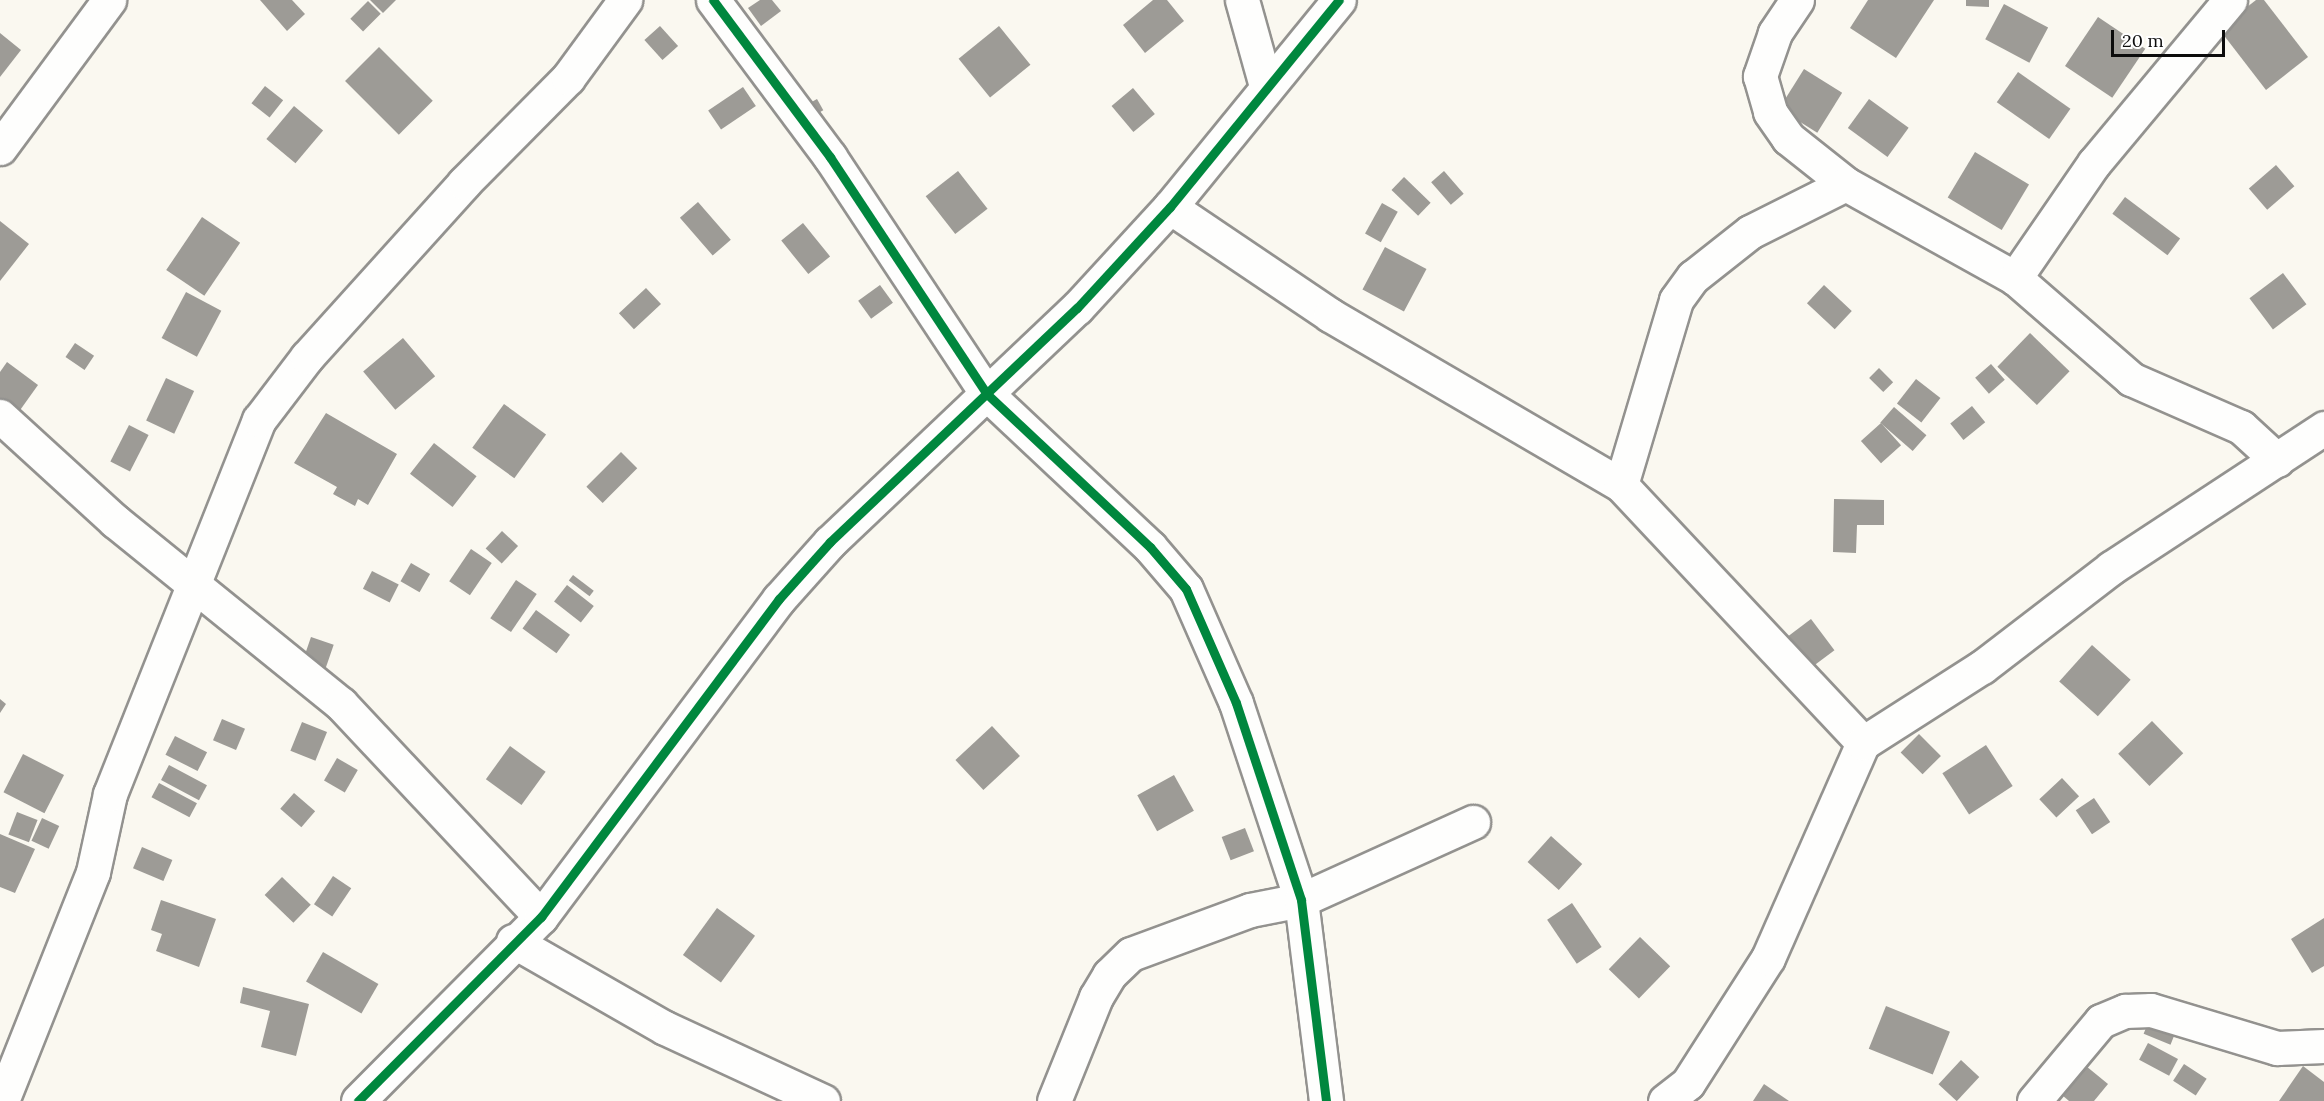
<!DOCTYPE html>
<html>
<head>
<meta charset="utf-8">
<style>
	body { margin:0 }
	#map { position:relative; width:2324px; height:1101px; overflow:hidden; background:#faf8f0; font-family:Lora,serif }
	div>[style] { position:absolute }
	.building>* { inset:0; background:#9d9b96; transform-origin:0 0 }
	.roads { filter:drop-shadow(2px 0 #93928f) drop-shadow(-2px 0 #93928f) drop-shadow(0 2px #93928f) drop-shadow(0 -2px #93928f) }
	.minor>* { height:33px; margin:-16.5px; padding:0 16.5px; transform-origin:16.5px; border-radius:16.5px; background:#fefefd }
	.cycleway>* { height:9px; margin:-4.5px; padding:0 4.5px; transform-origin:4.5px; border-radius:4.5px; background:#00873e }
	span { translate:-50% -50%; white-space:nowrap; text-align:center; line-height:1.15; -webkit-text-stroke:6px #fff; paint-order:stroke }
	.scale { position:absolute; left:2111px; top:30px; width:114px; height:27px; box-sizing:border-box; border:3px solid #0c0c0c; border-top:0; padding-left:8px; font-size:18px; line-height:21px; white-space:nowrap; color:#0c0c0c; -webkit-text-stroke:4px #fff; paint-order:stroke }
</style>
</head>
<body>
<div id="map">
	<div class="building">
		<i style="clip-path:polygon(260px 0,292px 0,305px 14px,287px 31px)"></i>
		<i style="clip-path:polygon(370px 0,396px 0,383px 13px)"></i>
		<i style="clip-path:polygon(760px 0,772px 0,781px 11px,761px 26px,748px 8px)"></i>
		<i style="clip-path:polygon(1153px 0,1167px 0,1184px 21px,1145px 53px,1123px 25px)"></i>
		<i style="clip-path:polygon(1868px 0,1934px 0,1896px 58px,1850px 28px)"></i>
		<i style="clip-path:polygon(1966px 0,1989px 0,1989px 7px,1966px 6px)"></i>
		<i style="clip-path:polygon(2256px 0,2264px 0,2308px 57px,2266px 90px,2219px 29px)"></i>
		<i style="left:368px;top:1px;width:18px;height:25px;rotate:45deg"></i>
		<i style="left:2004px;top:4px;width:50px;height:40px;rotate:28deg"></i>
		<i style="left:2098px;top:17px;width:57px;height:59px;rotate:34deg"></i>
		<i style="left:660px;top:26px;width:27px;height:21px;rotate:48deg"></i>
		<i style="left:999px;top:26px;width:50px;height:52px;rotate:51deg"></i>
		<i style="clip-path:polygon(0 33px,21px 50px,0 77px)"></i>
		<i style="left:379px;top:47px;width:76px;height:48px;rotate:45deg"></i>
		<i style="left:1804px;top:69px;width:45px;height:47px;rotate:32deg"></i>
		<i style="left:2018px;top:72px;width:64px;height:37px;rotate:35deg"></i>
		<i style="left:265px;top:86px;width:23px;height:22px;rotate:38deg"></i>
		<i style="left:743px;top:87px;width:23px;height:42px;rotate:56deg"></i>
		<i style="left:1133px;top:88px;width:34px;height:28px;rotate:50deg"></i>
		<i style="left:817px;top:99px;width:13px;height:20px;rotate:61deg"></i>
		<i style="left:1869px;top:99px;width:49px;height:36px;rotate:36deg"></i>
		<i style="left:294px;top:106px;width:38px;height:43px;rotate:40deg"></i>
		<i style="left:1975px;top:152px;width:63px;height:53px;rotate:31deg"></i>
		<i style="left:2276px;top:165px;width:28px;height:36px;rotate:49deg"></i>
		<i style="left:958px;top:171px;width:48px;height:41px;rotate:52deg"></i>
		<i style="left:1444px;top:171px;width:30px;height:17px;rotate:49deg"></i>
		<i style="left:1404px;top:177px;width:37px;height:18px;rotate:44deg"></i>
		<i style="left:2125px;top:197px;width:69px;height:21px;rotate:37deg"></i>
		<i style="left:698px;top:202px;width:50px;height:24px;rotate:49deg"></i>
		<i style="left:1382px;top:203px;width:18px;height:35px;rotate:29deg"></i>
		<i style="left:202px;top:217px;width:46px;height:64px;rotate:34deg"></i>
		<i style="clip-path:polygon(0 221px,29px 244px,0 281px)"></i>
		<i style="left:803px;top:223px;width:43px;height:28px;rotate:51deg"></i>
		<i style="left:1385px;top:247px;width:47px;height:48px;rotate:28deg"></i>
		<i style="left:2283px;top:273px;width:39px;height:42px;rotate:53deg"></i>
		<i style="left:880px;top:285px;width:22px;height:27px;rotate:54deg"></i>
		<i style="left:1824px;top:285px;width:38px;height:25px;rotate:43deg"></i>
		<i style="left:646px;top:288px;width:22px;height:37px;rotate:47deg"></i>
		<i style="left:186px;top:292px;width:40px;height:52px;rotate:28deg"></i>
		<i style="left:2030px;top:333px;width:55px;height:47px;rotate:44deg"></i>
		<i style="left:403px;top:338px;width:50px;height:52px;rotate:50deg"></i>
		<i style="left:75px;top:343px;width:23px;height:17px;rotate:34deg"></i>
		<i style="clip-path:polygon(7px 362px,38px 385px,18px 413px,0 400px,0 372px)"></i>
		<i style="left:1991px;top:364px;width:21px;height:21px;rotate:49deg"></i>
		<i style="left:1879px;top:368px;width:20px;height:14px;rotate:45deg"></i>
		<i style="left:166px;top:378px;width:31px;height:47px;rotate:25deg"></i>
		<i style="left:1916px;top:379px;width:31px;height:31px;rotate:38deg"></i>
		<i style="left:504px;top:404px;width:52px;height:54px;rotate:36deg"></i>
		<i style="left:1972px;top:406px;width:21px;height:28px;rotate:51deg"></i>
		<i style="left:1894px;top:407px;width:43px;height:21px;rotate:41deg"></i>
		<i style="clip-path:polygon(326px 413px,397px 454px,368px 505px,358px 499px,355px 506px,333px 494px,337px 487px,294px 463px)"></i>
		<i style="left:1881px;top:423px;width:30px;height:27px;rotate:48deg"></i>
		<i style="left:129px;top:425px;width:22px;height:41px;rotate:27deg"></i>
		<i style="left:434px;top:443px;width:54px;height:39px;rotate:38deg"></i>
		<i style="left:621px;top:452px;width:23px;height:49px;rotate:45deg"></i>
		<i style="clip-path:polygon(1834px 499px,1884px 500px,1884px 525px,1857px 525px,1856px 553px,1833px 552px)"></i>
		<i style="left:502px;top:531px;width:22px;height:24px;rotate:43deg"></i>
		<i style="left:471px;top:549px;width:25px;height:39px;rotate:34deg"></i>
		<i style="left:411px;top:563px;width:22px;height:21px;rotate:30deg"></i>
		<i style="left:372px;top:571px;width:30px;height:20px;rotate:27deg"></i>
		<i style="left:573px;top:575px;width:26px;height:7px;rotate:37deg"></i>
		<i style="left:516px;top:580px;width:25px;height:46px;rotate:34deg"></i>
		<i style="left:567px;top:585px;width:34px;height:21px;rotate:38deg"></i>
		<i style="left:536px;top:610px;width:42px;height:23px;rotate:36deg"></i>
		<i style="left:1811px;top:619px;width:39px;height:39px;rotate:53deg"></i>
		<i style="left:311px;top:637px;width:24px;height:28px;rotate:19deg"></i>
		<i style="left:2092px;top:645px;width:52px;height:49px;rotate:42deg"></i>
		<i style="clip-path:polygon(0 699px,6px 704px,0 713px)"></i>
		<i style="left:222px;top:719px;width:25px;height:23px;rotate:23deg"></i>
		<i style="left:2152px;top:721px;width:45px;height:47px;rotate:46deg"></i>
		<i style="left:302px;top:722px;width:27px;height:31px;rotate:22deg"></i>
		<i style="left:992px;top:726px;width:41px;height:50px;rotate:47deg"></i>
		<i style="left:1919px;top:734px;width:31px;height:26px;rotate:45deg"></i>
		<i style="left:175px;top:736px;width:36px;height:21px;rotate:27deg"></i>
		<i style="left:1986px;top:745px;width:49px;height:52px;rotate:57deg"></i>
		<i style="left:510px;top:746px;width:44px;height:41px;rotate:36deg"></i>
		<i style="left:23px;top:754px;width:46px;height:43px;rotate:27deg"></i>
		<i style="left:337px;top:758px;width:24px;height:26px;rotate:30deg"></i>
		<i style="left:169px;top:765px;width:43px;height:17px;rotate:28deg"></i>
		<i style="left:1174px;top:775px;width:41px;height:42px;rotate:61deg"></i>
		<i style="left:2062px;top:778px;width:25px;height:31px;rotate:47deg"></i>
		<i style="left:159px;top:783px;width:43px;height:16px;rotate:28deg"></i>
		<i style="left:294px;top:793px;width:28px;height:21px;rotate:41deg"></i>
		<i style="left:2094px;top:798px;width:29px;height:22px;rotate:56deg"></i>
		<i style="left:17px;top:812px;width:22px;height:24px;rotate:21deg"></i>
		<i style="left:42px;top:818px;width:19px;height:25px;rotate:25deg"></i>
		<i style="left:1245px;top:828px;width:25px;height:25px;rotate:69deg"></i>
		<i style="clip-path:polygon(0 834px,35px 849px,15px 893px,0 887px)"></i>
		<i style="left:1551px;top:836px;width:42px;height:35px;rotate:42deg"></i>
		<i style="left:142px;top:847px;width:33px;height:23px;rotate:23deg"></i>
		<i style="left:333px;top:876px;width:22px;height:34px;rotate:34deg"></i>
		<i style="left:282px;top:877px;width:40px;height:25px;rotate:44deg"></i>
		<i style="clip-path:polygon(161px 900px,216px 919px,199px 967px,156px 951px,162px 934px,151px 930px)"></i>
		<i style="left:1572px;top:903px;width:53px;height:30px;rotate:56deg"></i>
		<i style="left:717px;top:908px;width:47px;height:58px;rotate:36deg"></i>
		<i style="clip-path:polygon(2324px 918px,2324px 966px,2312px 973px,2291px 939px)"></i>
		<i style="left:1640px;top:937px;width:42px;height:45px;rotate:44deg"></i>
		<i style="left:323px;top:952px;width:64px;height:34px;rotate:30deg"></i>
		<i style="clip-path:polygon(243px 987px,309px 1004px,296px 1056px,261px 1047px,270px 1011px,240px 1003px)"></i>
		<i style="left:1886px;top:1006px;width:69px;height:46px;rotate:22deg"></i>
		<i style="left:2150px;top:1018px;width:29px;height:17px;rotate:22deg"></i>
		<i style="left:2148px;top:1043px;width:34px;height:19px;rotate:28deg"></i>
		<i style="left:1961px;top:1060px;width:25px;height:33px;rotate:43deg"></i>
		<i style="left:2184px;top:1064px;width:27px;height:20px;rotate:33deg"></i>
		<i style="clip-path:polygon(2086px 1066px,2108px 1084px,2094px 1101px,2069px 1101px,2062px 1095px)"></i>
		<i style="clip-path:polygon(2303px 1066px,2324px 1082px,2324px 1101px,2279px 1101px)"></i>
		<i style="clip-path:polygon(1764px 1084px,1789px 1101px,1753px 1101px)"></i>
	</div>
	<div class="roads">
		<div class="minor">
			<i style="left:713px;top:0;width:196px;rotate:53.3deg"></i>
			<i style="left:830px;top:157px;width:283px;rotate:56.5deg"></i>
			<i style="left:986px;top:393px;width:225px;rotate:43.2deg"></i>
			<i style="left:1150px;top:547px;width:55px;rotate:49.4deg"></i>
			<i style="left:1186px;top:589px;width:124px;rotate:66.3deg"></i>
			<i style="left:1236px;top:703px;width:207px;rotate:71.7deg"></i>
			<i style="left:1301px;top:900px;width:203px;rotate:82.9deg"></i>
			<i style="left:1242px;top:0;width:89px;rotate:74.4deg"></i>
			<i style="left:1797px;top:0;width:40px;rotate:124deg"></i>
			<i style="left:1775px;top:33px;width:46px;rotate:109.2deg"></i>
			<i style="left:1760px;top:76px;width:37px;rotate:74deg"></i>
			<i style="left:1770px;top:112px;width:32px;rotate:55deg"></i>
			<i style="left:1788px;top:138px;width:74px;rotate:38.4deg"></i>
			<i style="left:1846px;top:184px;width:193px;rotate:29.1deg"></i>
			<i style="left:2230px;top:0;width:212px;rotate:129.8deg"></i>
			<i style="left:2094px;top:163px;width:140px;rotate:124.5deg"></i>
			<i style="left:2015px;top:278px;width:154px;rotate:41deg"></i>
			<i style="left:2131px;top:379px;width:120px;rotate:23.6deg"></i>
			<i style="left:2241px;top:427px;width:49px;rotate:42.5deg"></i>
			<i style="left:0;top:148px;width:184px;rotate:-53.6deg"></i>
			<i style="left:1170px;top:207px;width:193px;rotate:34deg"></i>
			<i style="left:1330px;top:315px;width:337px;rotate:30.3deg"></i>
			<i style="left:1621px;top:485px;width:354px;rotate:46.8deg"></i>
			<i style="left:0;top:416px;width:156px;rotate:42.4deg"></i>
			<i style="left:115px;top:521px;width:291px;rotate:39deg"></i>
			<i style="left:341px;top:704px;width:292px;rotate:46.8deg"></i>
			<i style="left:1621px;top:485px;width:193px;rotate:-73.4deg"></i>
			<i style="left:1676px;top:300px;width:29px;rotate:-54deg"></i>
			<i style="left:1693px;top:277px;width:73px;rotate:-38.3deg"></i>
			<i style="left:1750px;top:232px;width:107px;rotate:-26.6deg"></i>
			<i style="left:513px;top:941px;width:175px;rotate:29.8deg"></i>
			<i style="left:665px;top:1028px;width:174px;rotate:24.8deg"></i>
			<i style="left:2px;top:1101px;width:246px;rotate:-68.3deg"></i>
			<i style="left:93px;top:872px;width:80px;rotate:-77.7deg"></i>
			<i style="left:110px;top:794px;width:403px;rotate:-68.3deg"></i>
			<i style="left:259px;top:420px;width:79px;rotate:-52.7deg"></i>
			<i style="left:307px;top:357px;width:234px;rotate:-47.9deg"></i>
			<i style="left:464px;top:183px;width:148px;rotate:-45.3deg"></i>
			<i style="left:568px;top:78px;width:97px;rotate:-53.8deg"></i>
			<i style="left:358px;top:1101px;width:260px;rotate:-45.2deg"></i>
			<i style="left:541px;top:917px;width:397px;rotate:-53.2deg"></i>
			<i style="left:779px;top:599px;width:76px;rotate:-48.2deg"></i>
			<i style="left:830px;top:542px;width:340px;rotate:-43.5deg"></i>
			<i style="left:1077px;top:308px;width:137px;rotate:-47.4deg"></i>
			<i style="left:1170px;top:207px;width:267px;rotate:-50.8deg"></i>
			<i style="left:1054px;top:1101px;width:112px;rotate:-68deg"></i>
			<i style="left:1096px;top:997px;width:26px;rotate:-59deg"></i>
			<i style="left:1109px;top:975px;width:30px;rotate:-44deg"></i>
			<i style="left:1131px;top:954px;width:127px;rotate:-20.3deg"></i>
			<i style="left:1250px;top:910px;width:52px;rotate:-11.1deg"></i>
			<i style="left:1301px;top:900px;width:189px;rotate:-24.4deg"></i>
			<i style="left:1665px;top:1101px;width:29px;rotate:-38deg"></i>
			<i style="left:1688px;top:1083px;width:148px;rotate:-57.4deg"></i>
			<i style="left:1768px;top:958px;width:235px;rotate:-66.2deg"></i>
			<i style="left:1863px;top:743px;width:141px;rotate:-32.6deg"></i>
			<i style="left:1982px;top:667px;width:163px;rotate:-37.5deg"></i>
			<i style="left:2111px;top:568px;width:255px;rotate:-33.3deg"></i>
			<i style="left:2034px;top:1101px;width:104px;rotate:-50.1deg"></i>
			<i style="left:2101px;top:1021px;width:26px;rotate:-23deg"></i>
			<i style="left:2125px;top:1011px;width:26px;rotate:-2deg"></i>
			<i style="left:2151px;top:1010px;width:132px;rotate:16.8deg"></i>
			<i style="left:2277px;top:1048px;width:47px;rotate:-2.4deg"></i>
		</div>
	</div>
	<div class="cycleway">
		<i style="left:713px;top:0;width:196px;rotate:53.3deg"></i>
		<i style="left:830px;top:157px;width:283px;rotate:56.5deg"></i>
		<i style="left:986px;top:393px;width:225px;rotate:43.2deg"></i>
		<i style="left:1150px;top:547px;width:55px;rotate:49.4deg"></i>
		<i style="left:1186px;top:589px;width:124px;rotate:66.3deg"></i>
		<i style="left:1236px;top:703px;width:207px;rotate:71.7deg"></i>
		<i style="left:1301px;top:900px;width:203px;rotate:82.9deg"></i>
		<i style="left:358px;top:1101px;width:260px;rotate:-45.2deg"></i>
		<i style="left:541px;top:917px;width:397px;rotate:-53.2deg"></i>
		<i style="left:779px;top:599px;width:76px;rotate:-48.2deg"></i>
		<i style="left:830px;top:542px;width:340px;rotate:-43.5deg"></i>
		<i style="left:1077px;top:308px;width:137px;rotate:-47.4deg"></i>
		<i style="left:1170px;top:207px;width:267px;rotate:-50.8deg"></i>
	</div>
	<div class="scale">20 m</div>
</div>
</body>
</html>
